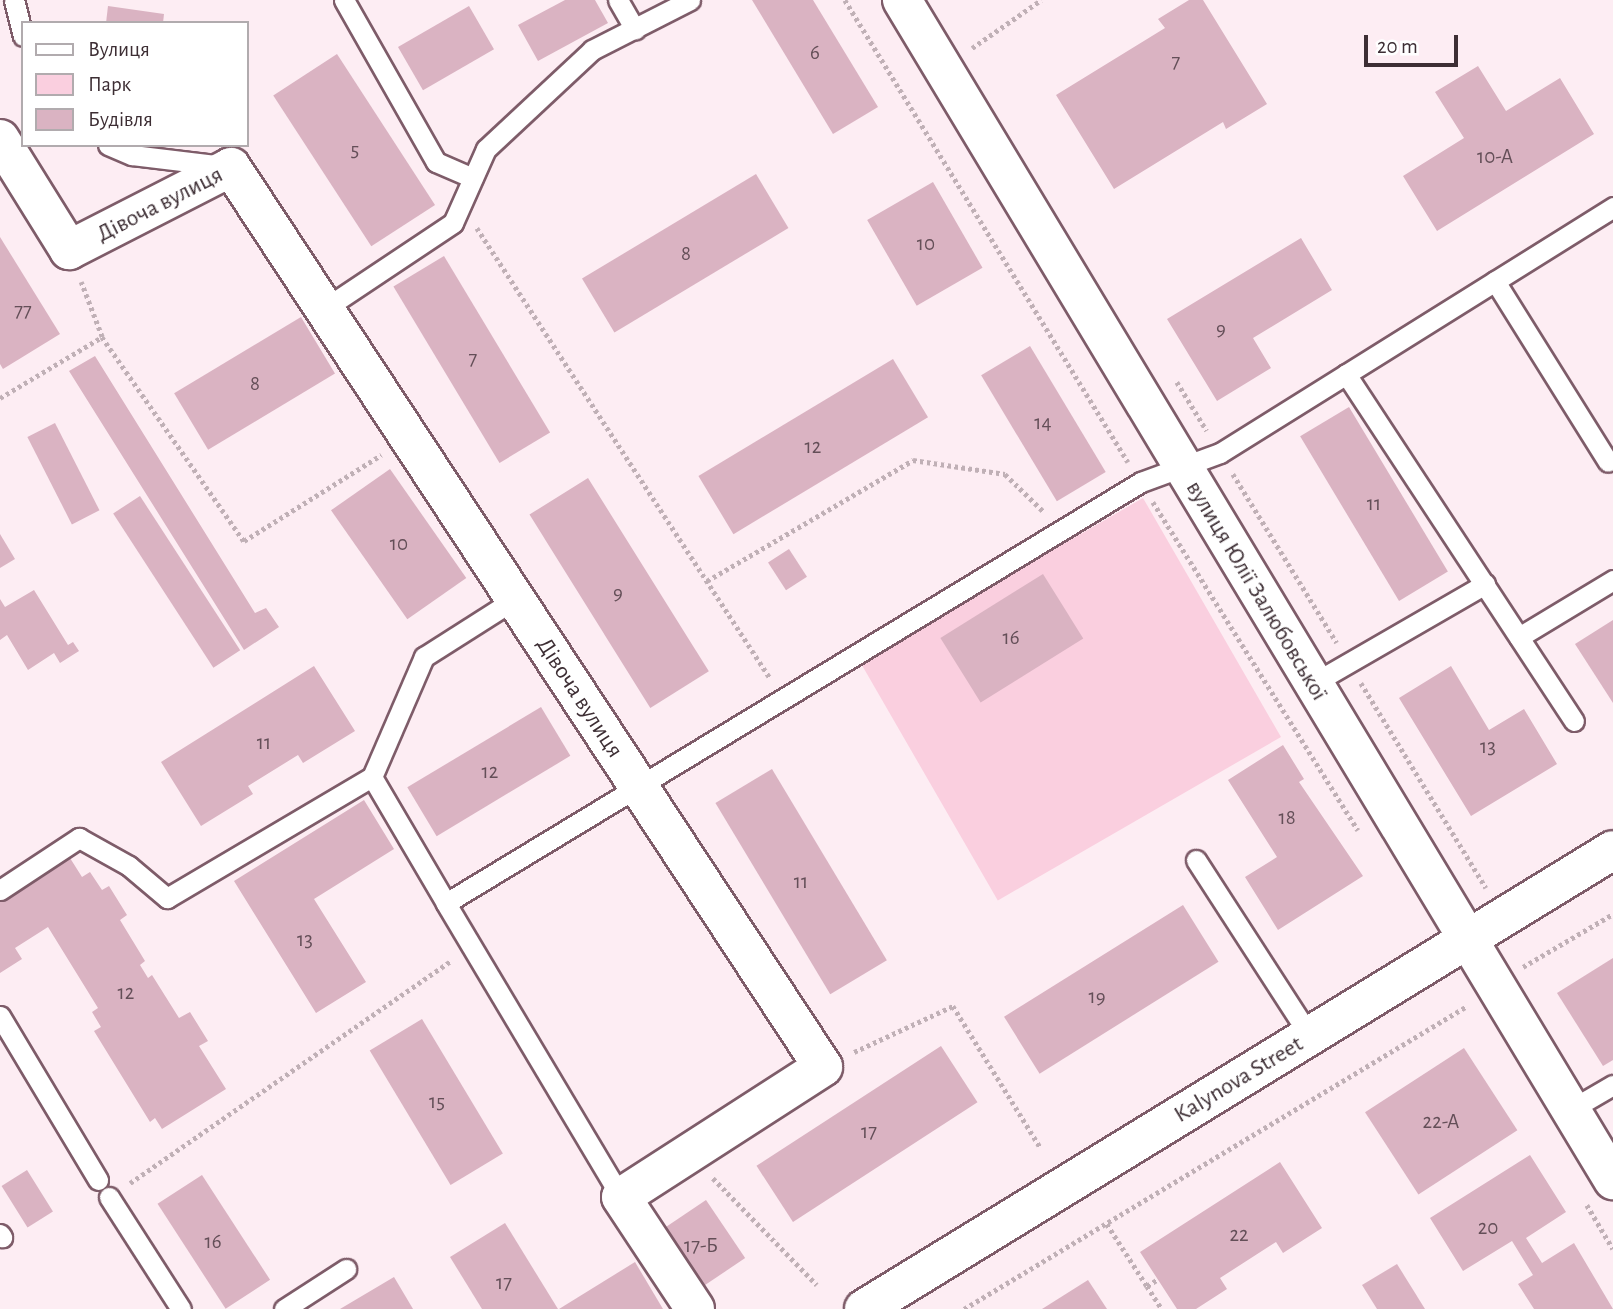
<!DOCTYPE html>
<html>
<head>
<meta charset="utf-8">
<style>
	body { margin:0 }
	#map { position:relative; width:1613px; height:1309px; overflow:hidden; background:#fdedf3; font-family:"Alegreya Sans",sans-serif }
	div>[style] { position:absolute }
	.green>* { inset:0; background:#facfdf; transform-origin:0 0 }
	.building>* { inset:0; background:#dab3c2; transform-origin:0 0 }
	.path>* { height:4.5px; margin-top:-2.25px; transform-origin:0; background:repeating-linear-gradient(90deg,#c0b0b6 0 3.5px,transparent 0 7px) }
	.roads { filter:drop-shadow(2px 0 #7e5c69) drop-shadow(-2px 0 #7e5c69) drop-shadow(0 2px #7e5c69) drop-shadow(0 -2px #7e5c69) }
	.lane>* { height:19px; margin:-9.5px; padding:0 9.5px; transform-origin:9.5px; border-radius:9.5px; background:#fff }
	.street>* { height:38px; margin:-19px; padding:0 19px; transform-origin:19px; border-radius:19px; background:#fff }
	.secondary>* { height:38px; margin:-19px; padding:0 19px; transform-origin:19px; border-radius:19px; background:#fff }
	span { translate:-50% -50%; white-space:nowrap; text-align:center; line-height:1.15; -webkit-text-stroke:5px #fff; paint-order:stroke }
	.number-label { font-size:21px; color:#644f58 }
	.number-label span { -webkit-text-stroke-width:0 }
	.street-label { font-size:24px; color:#3d2e34 }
	.legend { position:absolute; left:21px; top:21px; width:228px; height:126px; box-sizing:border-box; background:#fff; border:2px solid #b1abae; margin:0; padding:9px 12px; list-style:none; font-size:21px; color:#3d2e34 }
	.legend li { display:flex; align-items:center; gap:14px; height:35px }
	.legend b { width:35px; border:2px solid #b1abae }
	.scale { position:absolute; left:1364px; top:35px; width:94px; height:32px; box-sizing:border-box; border:4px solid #3d2e34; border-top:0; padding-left:9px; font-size:21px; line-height:24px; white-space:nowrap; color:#3d2e34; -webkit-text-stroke:5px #fff; paint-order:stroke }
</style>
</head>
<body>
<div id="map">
	<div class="green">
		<i style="left:1143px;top:498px;width:276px;height:327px;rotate:60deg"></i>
	</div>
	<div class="building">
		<i style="clip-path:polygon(565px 0,595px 0,608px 23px,538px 61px,518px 25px)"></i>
		<i style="clip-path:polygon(752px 0,813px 0,878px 107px,833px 134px)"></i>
		<i style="clip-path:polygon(1189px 0,1203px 0,1267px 104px,1226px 129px,1223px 122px,1114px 189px,1056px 95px,1165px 28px,1158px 19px)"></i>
		<i style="clip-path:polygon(108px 6px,164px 14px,163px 23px,106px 23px)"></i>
		<i style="left:469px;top:6px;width:50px;height:82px;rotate:60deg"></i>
		<i style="left:337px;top:54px;width:180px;height:76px;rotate:57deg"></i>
		<i style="clip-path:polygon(1478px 66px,1506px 111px,1560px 78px,1594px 134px,1437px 231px,1403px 176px,1464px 138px,1435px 92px)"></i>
		<i style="left:756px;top:174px;width:63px;height:203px;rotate:59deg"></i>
		<i style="left:933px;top:182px;width:99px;height:76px;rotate:60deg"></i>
		<i style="clip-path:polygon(0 237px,60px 334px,3px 369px,0 364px)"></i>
		<i style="clip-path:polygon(1301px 238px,1332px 290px,1253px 338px,1271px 368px,1217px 401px,1167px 319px)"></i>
		<i style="left:444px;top:256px;width:206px;height:59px;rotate:59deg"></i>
		<i style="left:301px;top:317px;width:66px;height:148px;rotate:59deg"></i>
		<i style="left:1030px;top:346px;width:147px;height:57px;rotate:59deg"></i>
		<i style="clip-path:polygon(95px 356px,255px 613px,266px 608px,279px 627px,244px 650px,69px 371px)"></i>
		<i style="left:893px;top:359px;width:68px;height:227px;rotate:59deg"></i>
		<i style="left:1349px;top:407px;width:192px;height:57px;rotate:59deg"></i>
		<i style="left:55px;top:423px;width:98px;height:31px;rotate:63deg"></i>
		<i style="left:390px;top:469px;width:133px;height:72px;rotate:55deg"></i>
		<i style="left:588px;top:478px;width:228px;height:69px;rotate:58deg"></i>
		<i style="left:140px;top:496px;width:184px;height:32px;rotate:57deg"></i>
		<i style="clip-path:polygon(0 534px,15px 559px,0 568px)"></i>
		<i style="left:789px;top:549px;width:33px;height:25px;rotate:57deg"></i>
		<i style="left:1043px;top:574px;width:76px;height:121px;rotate:58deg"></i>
		<i style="clip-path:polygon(34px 590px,68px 645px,73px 642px,79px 651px,60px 663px,54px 653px,28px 670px,7px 635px,0 640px,0 599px,5px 607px)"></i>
		<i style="clip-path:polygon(1613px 620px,1613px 703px,1575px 644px)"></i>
		<i style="clip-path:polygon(314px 666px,355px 731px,303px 763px,298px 755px,248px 786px,253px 794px,201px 826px,161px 762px)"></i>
		<i style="clip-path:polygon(1451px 666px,1489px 730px,1524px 709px,1557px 764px,1471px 816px,1399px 698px)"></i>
		<i style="left:541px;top:707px;width:57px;height:156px;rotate:59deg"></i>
		<i style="clip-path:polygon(1283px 745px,1304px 779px,1299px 782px,1363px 876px,1278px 930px,1245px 877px,1277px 857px,1228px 780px)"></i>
		<i style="left:772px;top:769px;width:223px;height:66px;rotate:59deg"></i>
		<i style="clip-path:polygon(364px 800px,394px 849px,314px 899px,366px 982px,316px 1013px,234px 881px)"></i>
		<i style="clip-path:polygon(70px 858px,82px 877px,90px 872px,102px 890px,109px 886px,127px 915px,120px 920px,145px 961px,140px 965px,148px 978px,152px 975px,179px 1018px,190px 1012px,208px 1041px,199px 1046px,226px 1089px,162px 1129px,155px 1118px,150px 1122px,94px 1031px,101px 1027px,92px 1012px,98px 1008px,48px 927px,15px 948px,22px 959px,0 973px,0 902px)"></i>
		<i style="left:1183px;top:905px;width:67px;height:211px;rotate:58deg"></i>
		<i style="clip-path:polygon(1613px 958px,1613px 1060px,1603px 1066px,1557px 993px)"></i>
		<i style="left:422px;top:1019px;width:157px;height:61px;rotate:59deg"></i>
		<i style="left:941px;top:1046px;width:67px;height:220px;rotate:57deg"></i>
		<i style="left:1464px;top:1048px;width:98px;height:118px;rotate:57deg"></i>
		<i style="clip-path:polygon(1530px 1155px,1566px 1212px,1526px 1238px,1542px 1263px,1574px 1243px,1613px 1309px,1534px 1309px,1518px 1284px,1533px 1275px,1512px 1241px,1463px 1271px,1430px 1218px)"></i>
		<i style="clip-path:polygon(1280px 1162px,1322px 1228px,1283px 1253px,1276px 1242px,1220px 1278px,1227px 1289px,1196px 1309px,1177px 1309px,1140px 1252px)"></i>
		<i style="left:27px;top:1170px;width:49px;height:30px;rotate:58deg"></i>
		<i style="left:202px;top:1175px;width:125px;height:53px;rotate:57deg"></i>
		<i style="left:706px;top:1200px;width:70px;height:60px;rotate:56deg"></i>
		<i style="clip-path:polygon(505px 1223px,558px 1309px,482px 1309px,450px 1257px)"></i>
		<i style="clip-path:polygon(635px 1262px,663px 1309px,559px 1309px)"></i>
		<i style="clip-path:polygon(1397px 1264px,1425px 1309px,1377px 1309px,1362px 1285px)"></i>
		<i style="clip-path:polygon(394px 1277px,413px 1309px,340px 1309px)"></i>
		<i style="clip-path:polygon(1088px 1280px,1107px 1309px,1042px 1309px)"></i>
	</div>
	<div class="path">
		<i style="left:845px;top:0;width:542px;rotate:58.51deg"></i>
		<i style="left:972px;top:48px;width:84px;rotate:-34.8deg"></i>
		<i style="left:477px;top:228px;width:537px;rotate:56.93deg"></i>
		<i style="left:102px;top:337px;width:249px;rotate:55.2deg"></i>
		<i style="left:244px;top:541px;width:162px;rotate:-32.1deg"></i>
		<i style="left:1177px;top:382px;width:57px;rotate:58.5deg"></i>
		<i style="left:0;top:398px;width:119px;rotate:-30.9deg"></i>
		<i style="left:102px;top:337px;width:59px;rotate:-110.9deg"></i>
		<i style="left:1233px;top:474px;width:198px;rotate:58.4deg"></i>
		<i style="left:1153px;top:502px;width:387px;rotate:58deg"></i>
		<i style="left:707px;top:581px;width:239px;rotate:-30.4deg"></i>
		<i style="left:913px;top:460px;width:93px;rotate:8.7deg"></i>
		<i style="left:1005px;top:474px;width:53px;rotate:44.2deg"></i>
		<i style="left:1361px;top:683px;width:240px;rotate:58.6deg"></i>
		<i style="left:1523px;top:967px;width:104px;rotate:-30.5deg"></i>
		<i style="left:854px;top:1052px;width:109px;rotate:-24.9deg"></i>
		<i style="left:953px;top:1006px;width:166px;rotate:58.3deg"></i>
		<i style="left:713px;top:1178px;width:149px;rotate:45.8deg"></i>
		<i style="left:130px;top:1183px;width:390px;rotate:-34.7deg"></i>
		<i style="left:1587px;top:1205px;width:51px;rotate:59.4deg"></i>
		<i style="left:1107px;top:1224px;width:74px;rotate:57.2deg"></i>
		<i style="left:1147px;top:1286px;width:13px;rotate:-32deg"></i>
		<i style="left:1147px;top:1286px;width:27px;rotate:57deg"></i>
		<i style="left:964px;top:1309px;width:587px;rotate:-31.06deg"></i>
	</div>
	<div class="roads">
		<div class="lane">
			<i style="left:14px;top:0;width:37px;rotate:76deg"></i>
			<i style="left:344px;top:0;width:186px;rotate:60.4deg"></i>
			<i style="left:436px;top:162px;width:40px;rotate:23.4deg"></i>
			<i style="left:618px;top:0;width:34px;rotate:60deg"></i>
			<i style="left:108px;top:145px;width:26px;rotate:23deg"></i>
			<i style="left:132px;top:155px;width:92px;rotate:6.9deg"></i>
			<i style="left:1495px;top:281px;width:213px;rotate:58deg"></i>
			<i style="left:324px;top:309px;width:155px;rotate:-33.7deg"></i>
			<i style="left:453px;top:223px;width:81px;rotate:-66deg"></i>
			<i style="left:486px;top:149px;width:145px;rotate:-43deg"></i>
			<i style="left:592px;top:50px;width:110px;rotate:-27deg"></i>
			<i style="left:1346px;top:374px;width:415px;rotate:56.7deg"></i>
			<i style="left:1519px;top:637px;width:110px;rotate:-31.2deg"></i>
			<i style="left:1312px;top:684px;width:200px;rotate:-30deg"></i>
			<i style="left:1196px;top:860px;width:210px;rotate:57.1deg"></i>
			<i style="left:0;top:890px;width:95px;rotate:-33.4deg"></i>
			<i style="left:79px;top:838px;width:57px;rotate:29.2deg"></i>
			<i style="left:129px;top:866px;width:50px;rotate:40.1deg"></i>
			<i style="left:167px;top:898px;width:238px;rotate:-30.6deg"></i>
			<i style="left:446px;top:903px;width:146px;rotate:-120.4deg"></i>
			<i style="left:372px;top:777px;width:131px;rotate:-66.6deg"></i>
			<i style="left:424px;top:657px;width:108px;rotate:-32.5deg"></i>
			<i style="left:0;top:1016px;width:191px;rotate:59.1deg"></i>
			<i style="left:1570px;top:1110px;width:50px;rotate:-30.2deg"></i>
			<i style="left:109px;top:1197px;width:133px;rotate:57.3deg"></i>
			<i style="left:621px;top:1197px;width:342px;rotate:-120.8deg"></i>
			<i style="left:446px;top:903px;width:813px;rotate:-31.21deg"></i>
			<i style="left:1141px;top:482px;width:84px;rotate:-20.2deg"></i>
			<i style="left:1220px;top:453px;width:464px;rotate:-32deg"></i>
			<i style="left:0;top:1234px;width:4px;rotate:56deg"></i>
			<i style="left:284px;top:1309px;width:74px;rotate:-32.8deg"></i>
		</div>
		<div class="street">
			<i style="left:902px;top:0;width:1378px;rotate:58.93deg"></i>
			<i style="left:0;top:139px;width:131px;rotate:58.1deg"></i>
			<i style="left:69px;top:250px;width:182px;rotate:-27.1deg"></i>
			<i style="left:231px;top:167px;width:1077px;rotate:56.66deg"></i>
			<i style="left:823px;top:1067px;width:240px;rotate:147.2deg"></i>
			<i style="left:621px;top:1197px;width:134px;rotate:56.5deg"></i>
		</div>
		<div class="secondary">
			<i style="left:864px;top:1309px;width:878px;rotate:-31.5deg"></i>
		</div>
	</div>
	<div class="number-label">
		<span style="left:815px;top:53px">6</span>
		<span style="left:1176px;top:62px">7</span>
		<span style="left:355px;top:150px">5</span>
		<span style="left:1495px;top:157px">10-А</span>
		<span style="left:926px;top:244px">10</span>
		<span style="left:686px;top:254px">8</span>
		<span style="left:23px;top:311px">77</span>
		<span style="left:1221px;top:329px">9</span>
		<span style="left:473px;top:359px">7</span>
		<span style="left:255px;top:384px">8</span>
		<span style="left:1043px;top:423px">14</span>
		<span style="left:813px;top:447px">12</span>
		<span style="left:1374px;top:504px">11</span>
		<span style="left:399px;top:544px">10</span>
		<span style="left:618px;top:593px">9</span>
		<span style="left:1011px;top:638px">16</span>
		<span style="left:264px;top:743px">11</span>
		<span style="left:1488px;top:747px">13</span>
		<span style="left:490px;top:772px">12</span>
		<span style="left:1287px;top:818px">18</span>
		<span style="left:801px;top:882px">11</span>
		<span style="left:305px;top:940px">13</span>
		<span style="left:126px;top:993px">12</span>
		<span style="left:1097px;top:997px">19</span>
		<span style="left:437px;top:1102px">15</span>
		<span style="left:1441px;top:1122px">22-А</span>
		<span style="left:869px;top:1132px">17</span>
		<span style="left:1488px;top:1228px">20</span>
		<span style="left:1239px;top:1235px">22</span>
		<span style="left:213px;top:1242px">16</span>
		<span style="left:701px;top:1246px">17-Б</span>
		<span style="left:504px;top:1283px">17</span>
	</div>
	<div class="street-label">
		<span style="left:160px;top:205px;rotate:-27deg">Дівоча вулиця</span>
		<span style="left:1256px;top:591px;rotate:59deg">вулиця Юлії Залюбовської</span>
		<span style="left:579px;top:698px;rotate:57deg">Дівоча вулиця</span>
		<span style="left:1239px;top:1080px;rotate:-31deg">Kalynova Street</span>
	</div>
	<ul class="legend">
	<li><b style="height:9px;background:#fff"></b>Вулиця</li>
	<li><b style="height:19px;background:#facfdf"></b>Парк</li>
	<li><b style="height:19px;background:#dab3c2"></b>Будівля</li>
	</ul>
	<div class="scale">20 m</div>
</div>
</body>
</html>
